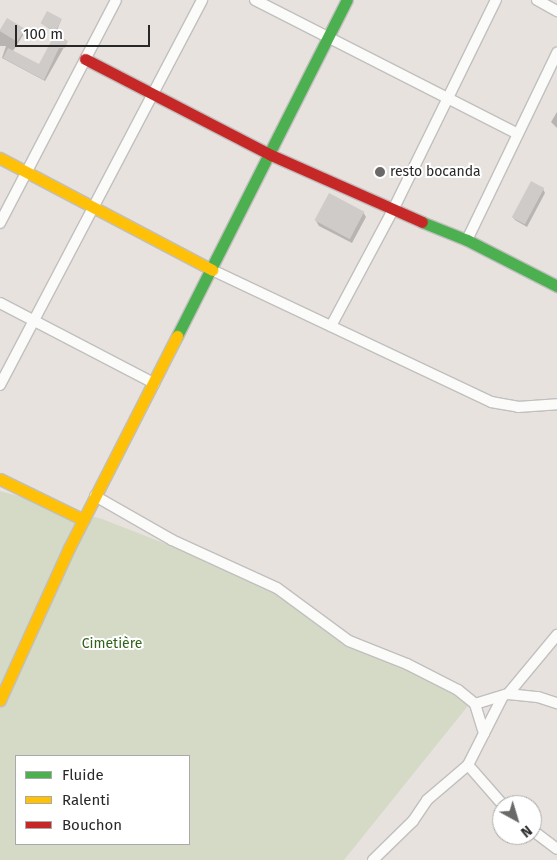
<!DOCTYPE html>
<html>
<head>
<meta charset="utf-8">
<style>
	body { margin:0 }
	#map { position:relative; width:557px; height:860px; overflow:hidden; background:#e7e2de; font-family:"Fira Sans",sans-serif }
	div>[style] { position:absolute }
	.cemetery>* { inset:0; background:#d5dac6 }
	.shadow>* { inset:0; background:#0003 }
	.building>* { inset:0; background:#cecbc8; transform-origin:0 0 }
	.roads { filter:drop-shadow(1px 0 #c1bfbf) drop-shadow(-1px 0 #c1bfbf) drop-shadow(0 1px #c1bfbf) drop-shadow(0 -1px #c1bfbf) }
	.street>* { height:10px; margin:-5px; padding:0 5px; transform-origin:5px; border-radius:5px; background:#fbfbfa }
	.fast>* { height:11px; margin:-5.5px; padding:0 5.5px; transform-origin:5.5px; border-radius:5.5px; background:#4caf50 }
	.slow>* { height:11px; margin:-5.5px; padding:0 5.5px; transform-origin:5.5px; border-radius:5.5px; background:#ffc107 }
	.jam>* { height:11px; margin:-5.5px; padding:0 5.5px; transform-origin:5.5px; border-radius:5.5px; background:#c62828 }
	.dots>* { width:14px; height:14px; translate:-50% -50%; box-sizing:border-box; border:2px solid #fff; border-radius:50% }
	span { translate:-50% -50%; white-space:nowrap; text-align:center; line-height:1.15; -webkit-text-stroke:4px #fff; paint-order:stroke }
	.poi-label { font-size:14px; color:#282828 }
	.left { translate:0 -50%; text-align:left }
	.park-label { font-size:14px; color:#31631b }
	.legend { position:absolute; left:15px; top:755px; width:175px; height:90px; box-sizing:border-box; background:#fff; border:1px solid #a9a9a9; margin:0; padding:6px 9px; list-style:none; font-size:15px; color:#282828 }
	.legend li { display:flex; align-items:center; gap:10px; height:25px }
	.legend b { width:25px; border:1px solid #a9a9a9 }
	.north { position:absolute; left:492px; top:795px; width:50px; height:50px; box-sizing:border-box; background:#fff; border:1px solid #a9a9a9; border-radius:50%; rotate:141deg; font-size:14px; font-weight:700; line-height:20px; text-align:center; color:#282828 }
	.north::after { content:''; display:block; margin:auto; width:18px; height:22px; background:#6b6968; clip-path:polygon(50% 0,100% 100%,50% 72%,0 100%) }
	.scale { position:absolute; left:15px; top:25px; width:135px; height:22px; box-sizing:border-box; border:2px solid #282828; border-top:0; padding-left:6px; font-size:15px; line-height:18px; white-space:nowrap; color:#282828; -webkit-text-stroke:4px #fff; paint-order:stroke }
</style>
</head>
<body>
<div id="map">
	<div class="cemetery">
		<i style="clip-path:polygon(evenodd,0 491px,102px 519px,282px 589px,342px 640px,370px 648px,471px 702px,344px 860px,0 860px,0 491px,16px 756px,189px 756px,189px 844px,16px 844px,16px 756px)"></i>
	</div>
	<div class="shadow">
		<i style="clip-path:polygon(8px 19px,25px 32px,13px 51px,39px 65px,56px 36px,67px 42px,45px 81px,2px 58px,6px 46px,0 46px,0 31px)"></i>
		<i style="clip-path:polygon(61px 20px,56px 33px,41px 23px)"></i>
		<i style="clip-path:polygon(557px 112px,557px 128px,551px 122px)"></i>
		<i style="clip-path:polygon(543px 189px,545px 193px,527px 227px,515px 220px,513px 217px)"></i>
		<i style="clip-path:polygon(363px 212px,366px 217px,352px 243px,319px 226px,316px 221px)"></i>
	</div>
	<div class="building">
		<i style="left:47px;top:11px;width:17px;height:14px;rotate:28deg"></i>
		<i style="left:7px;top:18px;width:21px;height:15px;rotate:31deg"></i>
		<i style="clip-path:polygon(55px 34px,68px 41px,65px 48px,59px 48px,44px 80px,3px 58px,8px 48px,39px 64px)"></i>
		<i style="left:531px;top:181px;width:15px;height:41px;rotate:28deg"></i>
		<i style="left:329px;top:193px;width:40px;height:31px;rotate:28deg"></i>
	</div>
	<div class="roads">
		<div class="street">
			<i style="left:255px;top:0;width:293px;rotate:27deg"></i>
			<i style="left:537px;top:0;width:23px;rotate:29deg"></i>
			<i style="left:0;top:223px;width:251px;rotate:-62.5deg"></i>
			<i style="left:467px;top:240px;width:208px;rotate:-64.3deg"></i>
			<i style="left:212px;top:270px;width:309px;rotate:25.3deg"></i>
			<i style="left:491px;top:402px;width:27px;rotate:10deg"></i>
			<i style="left:518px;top:407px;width:39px;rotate:-4deg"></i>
			<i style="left:0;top:303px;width:174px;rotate:27.5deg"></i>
			<i style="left:331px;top:326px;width:132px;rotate:-61.9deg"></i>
			<i style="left:393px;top:210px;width:234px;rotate:-63.9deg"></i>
			<i style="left:0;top:385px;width:435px;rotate:-62.3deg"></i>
			<i style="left:95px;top:496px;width:89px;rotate:29.7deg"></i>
			<i style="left:172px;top:540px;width:115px;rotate:24.6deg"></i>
			<i style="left:277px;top:588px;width:89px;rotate:36.4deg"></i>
			<i style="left:349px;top:641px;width:62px;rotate:21.6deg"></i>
			<i style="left:407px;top:664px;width:57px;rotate:27deg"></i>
			<i style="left:458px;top:690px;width:22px;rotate:39deg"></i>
			<i style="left:475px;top:704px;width:31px;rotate:73deg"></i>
			<i style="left:508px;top:694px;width:30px;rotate:6deg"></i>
			<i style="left:538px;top:697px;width:20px;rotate:18deg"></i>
			<i style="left:475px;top:704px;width:34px;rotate:-17deg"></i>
			<i style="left:508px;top:694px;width:77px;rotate:-50.3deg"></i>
			<i style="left:468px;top:765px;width:53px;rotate:48.8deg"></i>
			<i style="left:532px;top:830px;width:31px;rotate:37deg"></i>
			<i style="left:373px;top:860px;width:56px;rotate:-44.3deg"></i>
			<i style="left:413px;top:821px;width:25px;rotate:-56deg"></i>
			<i style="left:427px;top:800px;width:54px;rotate:-40.5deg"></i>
			<i style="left:468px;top:765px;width:77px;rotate:-63.1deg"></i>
		</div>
		<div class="fast">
			<i style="left:422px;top:222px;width:48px;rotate:21.8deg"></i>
			<i style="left:467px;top:240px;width:101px;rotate:27.1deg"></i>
			<i style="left:177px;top:336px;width:377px;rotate:-63.2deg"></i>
		</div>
		<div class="slow">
			<i style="left:0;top:158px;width:240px;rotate:27.8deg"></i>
			<i style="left:0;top:479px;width:93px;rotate:26deg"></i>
			<i style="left:0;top:700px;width:167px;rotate:-65.6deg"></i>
			<i style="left:69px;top:548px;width:238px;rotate:-63deg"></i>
		</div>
		<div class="jam">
			<i style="left:85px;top:59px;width:209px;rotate:27.3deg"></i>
			<i style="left:271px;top:155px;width:165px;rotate:23.9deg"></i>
		</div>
	</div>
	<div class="dots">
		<i style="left:380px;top:172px;background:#6b6968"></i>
	</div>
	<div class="poi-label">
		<span class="left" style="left:390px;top:172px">resto bocanda</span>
	</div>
	<div class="park-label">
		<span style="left:112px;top:644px">Cimetière</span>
	</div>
	<ul class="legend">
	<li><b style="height:6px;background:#4caf50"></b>Fluide</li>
	<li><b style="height:6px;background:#ffc107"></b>Ralenti</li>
	<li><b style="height:6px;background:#c62828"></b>Bouchon</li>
	</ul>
	<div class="north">N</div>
	<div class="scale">100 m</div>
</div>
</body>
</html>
